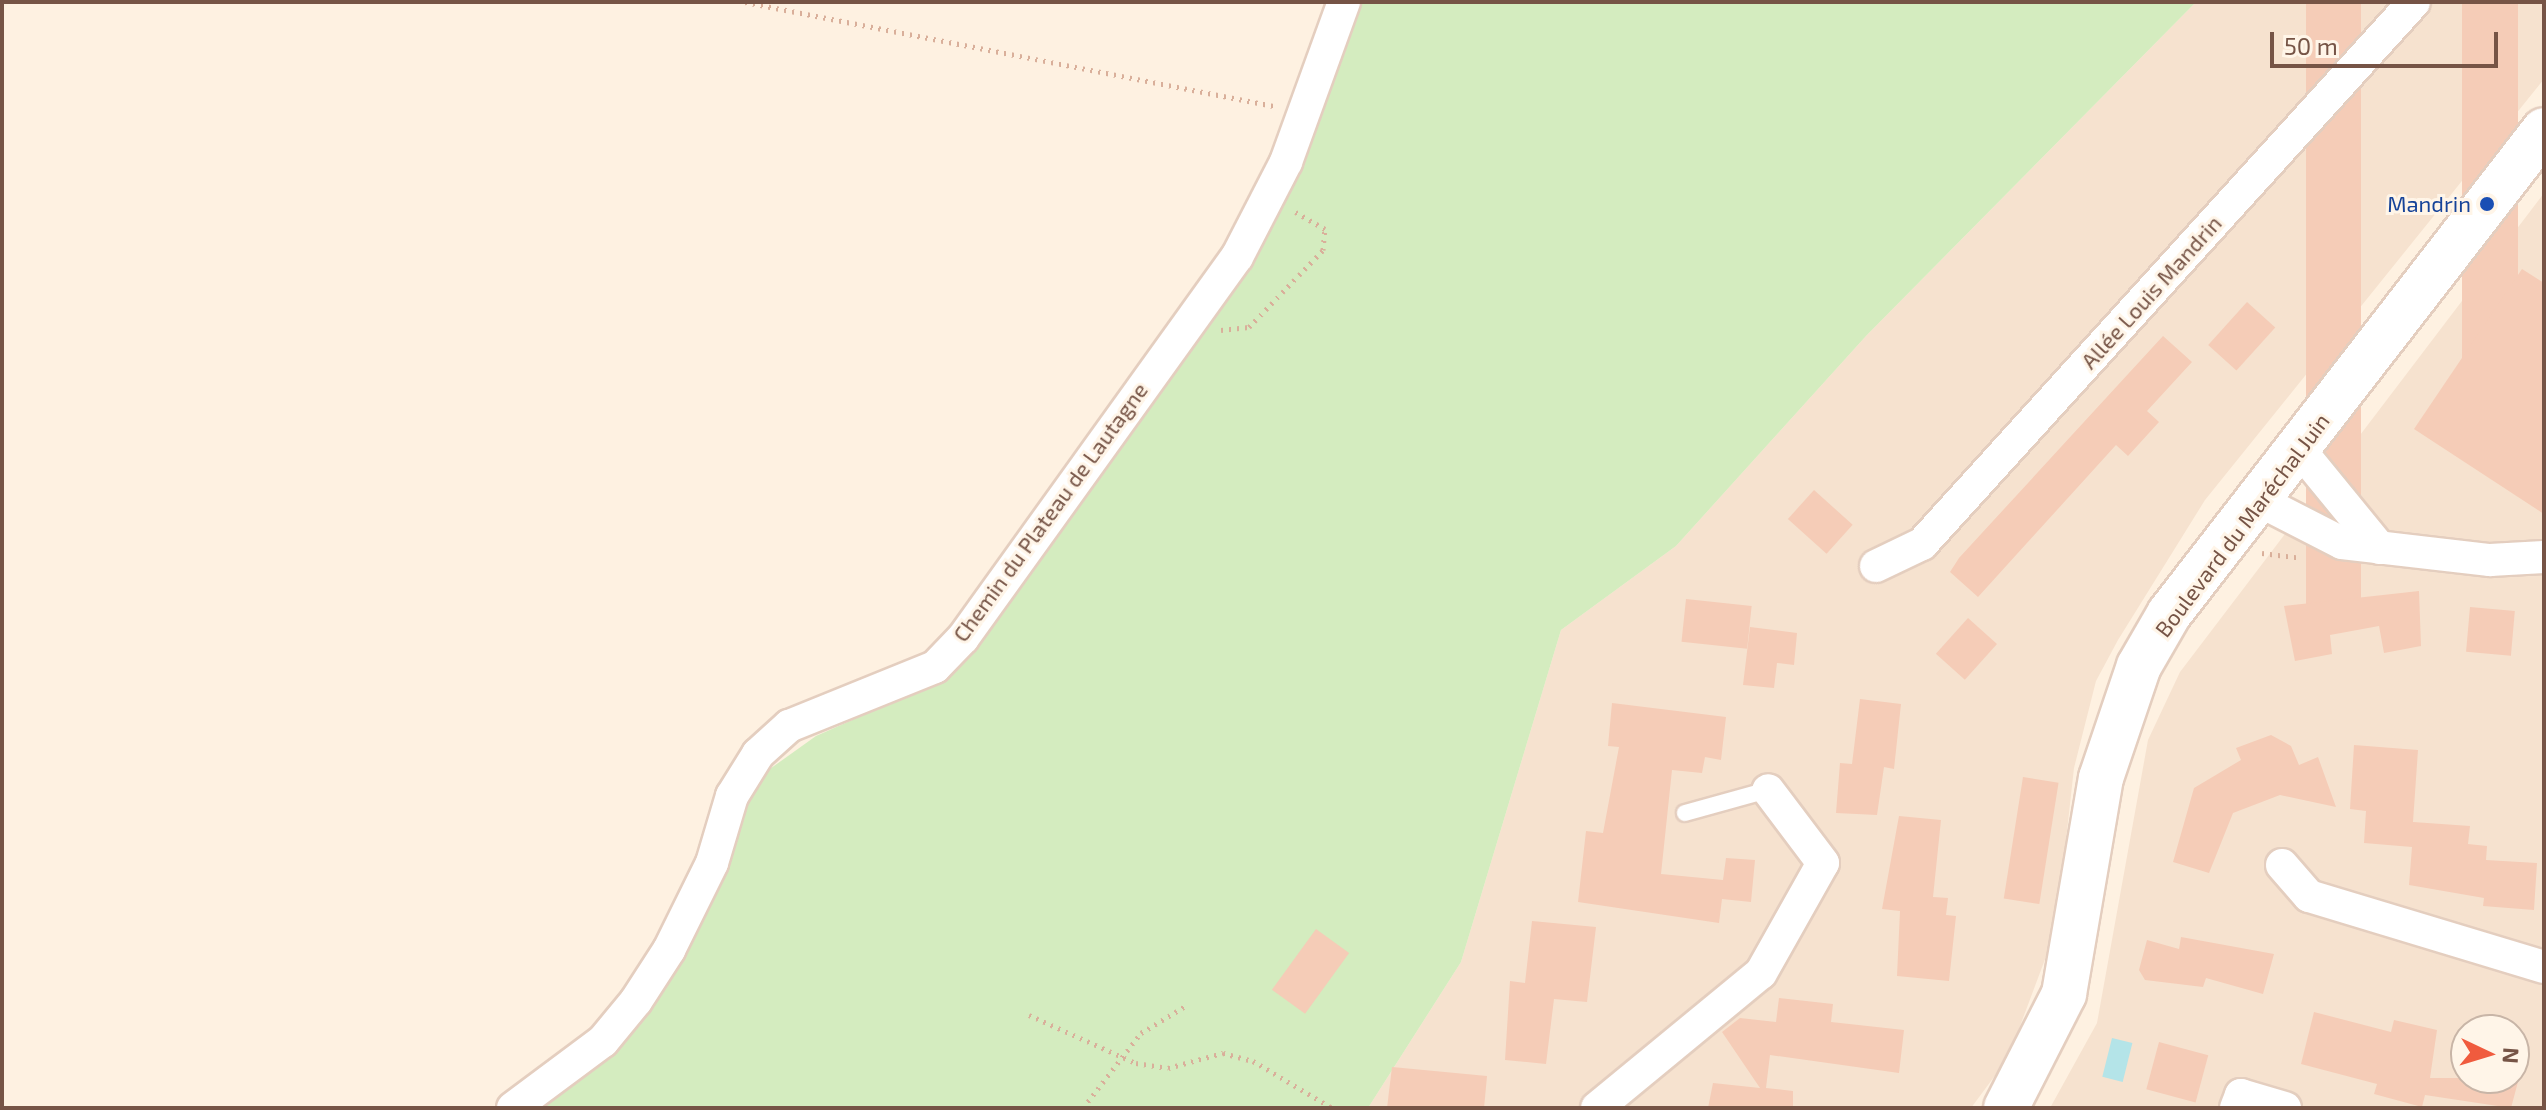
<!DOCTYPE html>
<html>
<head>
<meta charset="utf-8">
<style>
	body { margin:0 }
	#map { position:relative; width:2546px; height:1110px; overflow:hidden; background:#fef1e1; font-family:"Exo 2",sans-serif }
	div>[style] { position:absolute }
	.residential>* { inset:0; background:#f6e2cf }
	.green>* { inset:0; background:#d4ecbf }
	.water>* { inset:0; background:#b4e4e8; transform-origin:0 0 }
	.building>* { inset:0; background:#f5ccb7; transform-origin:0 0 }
	.path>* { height:5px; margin-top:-2.5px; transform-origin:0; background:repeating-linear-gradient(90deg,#d9af9a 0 2px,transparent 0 8px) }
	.roads { filter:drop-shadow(2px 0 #e4cebf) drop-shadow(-2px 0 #e4cebf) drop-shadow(0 2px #e4cebf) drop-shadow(0 -2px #e4cebf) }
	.service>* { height:16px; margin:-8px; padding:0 8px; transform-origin:8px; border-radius:8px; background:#fff }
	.minor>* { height:32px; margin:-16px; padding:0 16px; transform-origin:16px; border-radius:16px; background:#fff }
	.secondary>* { height:44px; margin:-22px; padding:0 22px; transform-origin:22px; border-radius:22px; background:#fff }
	.dots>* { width:22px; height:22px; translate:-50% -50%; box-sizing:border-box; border:4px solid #fff5e8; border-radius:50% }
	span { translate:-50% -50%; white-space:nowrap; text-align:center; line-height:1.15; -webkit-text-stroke:6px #fff5e8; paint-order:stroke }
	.transit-label { font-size:22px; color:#164399 }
	.right { translate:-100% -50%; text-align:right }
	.street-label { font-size:22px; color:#765446 }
	.frame { position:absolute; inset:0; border:4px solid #765446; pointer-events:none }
	.north { position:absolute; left:2450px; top:1014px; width:80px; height:80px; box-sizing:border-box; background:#fff5e8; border:2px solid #c8b5a7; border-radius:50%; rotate:94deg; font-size:22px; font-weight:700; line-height:32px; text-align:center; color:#765446 }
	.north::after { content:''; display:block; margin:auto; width:28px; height:36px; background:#f05b3e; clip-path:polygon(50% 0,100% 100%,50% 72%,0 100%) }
	.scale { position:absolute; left:2270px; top:32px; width:228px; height:36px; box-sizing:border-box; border:4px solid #765446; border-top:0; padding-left:10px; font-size:24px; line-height:28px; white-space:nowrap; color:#765446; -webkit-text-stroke:6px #fff5e8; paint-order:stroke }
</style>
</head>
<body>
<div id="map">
	<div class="residential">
		<i style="clip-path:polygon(2196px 2px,2544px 2px,2544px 79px,2205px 500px,2118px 640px,2096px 681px,2074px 768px,2056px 930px,2008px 1058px,1971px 1108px,1368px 1108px,1461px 962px,1561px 630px,1676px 546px,1866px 336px)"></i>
		<i style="clip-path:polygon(evenodd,2544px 193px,2544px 1108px,2050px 1108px,2097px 1023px,2148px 740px,2180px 672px,2544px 193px,2466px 1030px,2514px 1030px,2514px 1078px,2466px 1078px,2466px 1030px)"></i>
	</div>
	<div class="green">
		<i style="clip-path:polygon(1361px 2px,2196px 2px,1866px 336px,1676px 546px,1561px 630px,1461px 962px,1368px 1108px,530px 1108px,629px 1031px,665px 985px,753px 781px,816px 736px,909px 695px,963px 658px,1266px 238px,1295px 183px,1322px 89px)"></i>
	</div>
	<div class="water">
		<i style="left:2112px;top:1038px;width:21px;height:40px;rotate:14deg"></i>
	</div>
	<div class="building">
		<i style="left:2306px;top:2px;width:55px;height:616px"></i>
		<i style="left:2462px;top:2px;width:56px;height:356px"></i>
		<i style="clip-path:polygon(2522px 269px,2544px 283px,2544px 514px,2414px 429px)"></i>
		<i style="left:2247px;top:302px;width:38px;height:58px;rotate:42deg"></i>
		<i style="clip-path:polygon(2163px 336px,2192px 362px,2147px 411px,2159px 422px,2128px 456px,2116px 445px,1978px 597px,1950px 572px,1959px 558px)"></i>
		<i style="left:1814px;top:490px;width:52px;height:39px;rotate:42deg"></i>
		<i style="clip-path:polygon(2419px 591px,2421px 646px,2384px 653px,2379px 626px,2330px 635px,2332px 654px,2295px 661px,2284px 606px)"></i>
		<i style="left:1686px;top:599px;width:66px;height:43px;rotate:6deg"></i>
		<i style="left:2470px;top:607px;width:45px;height:45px;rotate:5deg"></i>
		<i style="left:1968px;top:618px;width:39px;height:48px;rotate:42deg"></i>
		<i style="clip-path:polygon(1750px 627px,1797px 633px,1794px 665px,1777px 663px,1774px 688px,1743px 685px)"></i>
		<i style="clip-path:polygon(1860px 699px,1901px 704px,1894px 769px,1884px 767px,1877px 815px,1836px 813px,1840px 763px,1852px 764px)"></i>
		<i style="clip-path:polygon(1612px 703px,1726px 717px,1721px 760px,1705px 757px,1702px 773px,1672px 770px,1661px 874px,1723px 880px,1726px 858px,1755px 860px,1751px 902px,1722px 899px,1719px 923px,1578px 902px,1586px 831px,1603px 833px,1619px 747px,1608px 746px)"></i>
		<i style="clip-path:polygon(2271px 735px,2291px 746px,2299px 765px,2318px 757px,2336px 807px,2280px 795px,2233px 813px,2209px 873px,2173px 862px,2194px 788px,2241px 760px,2236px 748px)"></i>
		<i style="clip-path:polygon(2354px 745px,2418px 750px,2413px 822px,2470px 826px,2468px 844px,2487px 846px,2486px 860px,2537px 863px,2534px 910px,2483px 906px,2484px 898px,2409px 885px,2412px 847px,2364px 843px,2366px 811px,2350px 809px)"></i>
		<i style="left:2023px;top:777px;width:36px;height:123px;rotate:9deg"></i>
		<i style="clip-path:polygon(1899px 816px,1941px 820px,1933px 897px,1948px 898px,1946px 915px,1956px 916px,1949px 981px,1897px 976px,1900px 911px,1882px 909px)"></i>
		<i style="clip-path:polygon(1532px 921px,1596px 927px,1587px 1002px,1554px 999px,1546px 1064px,1505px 1060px,1510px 981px,1525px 983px)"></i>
		<i style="left:1316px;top:929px;width:41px;height:75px;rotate:36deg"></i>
		<i style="clip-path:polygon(2181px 937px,2274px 954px,2263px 994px,2206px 978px,2203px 987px,2145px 980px,2139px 970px,2147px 940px,2179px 949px)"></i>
		<i style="clip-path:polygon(1779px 998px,1833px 1004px,1831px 1022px,1904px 1030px,1899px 1073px,1770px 1055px,1766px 1088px,1793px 1091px,1793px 1108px,1708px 1108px,1713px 1083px,1760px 1088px,1722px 1032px,1740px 1018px,1776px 1022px)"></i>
		<i style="clip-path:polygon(2314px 1012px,2391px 1032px,2394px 1020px,2437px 1030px,2430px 1078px,2519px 1078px,2511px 1108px,2425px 1095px,2422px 1107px,2374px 1094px,2377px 1084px,2301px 1064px)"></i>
		<i style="left:2159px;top:1042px;width:51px;height:49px;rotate:15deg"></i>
		<i style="clip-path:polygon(1392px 1067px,1487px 1076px,1484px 1108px,1387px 1108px)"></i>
	</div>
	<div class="path">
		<i style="left:745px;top:2px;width:539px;rotate:11.12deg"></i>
		<i style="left:1221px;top:330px;width:28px;rotate:-6deg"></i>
		<i style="left:1249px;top:327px;width:107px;rotate:-46.1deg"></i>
		<i style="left:1323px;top:250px;width:21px;rotate:-85deg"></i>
		<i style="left:1325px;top:229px;width:34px;rotate:-150deg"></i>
		<i style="left:2262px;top:553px;width:38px;rotate:7deg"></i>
		<i style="left:1029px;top:1015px;width:117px;rotate:24.2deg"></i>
		<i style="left:1136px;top:1063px;width:32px;rotate:9deg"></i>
		<i style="left:1168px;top:1068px;width:57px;rotate:-15.3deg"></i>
		<i style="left:1223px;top:1053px;width:31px;rotate:15deg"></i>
		<i style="left:1253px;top:1061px;width:92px;rotate:30.7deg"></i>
		<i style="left:1083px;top:1108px;width:95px;rotate:-52.3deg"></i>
		<i style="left:1141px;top:1033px;width:54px;rotate:-31.3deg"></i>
	</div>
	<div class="roads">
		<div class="service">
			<i style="left:1685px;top:813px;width:86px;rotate:-15.5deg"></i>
		</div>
		<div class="minor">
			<i style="left:2299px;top:449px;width:128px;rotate:50.7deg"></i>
			<i style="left:2260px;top:501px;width:92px;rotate:27.1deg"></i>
			<i style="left:2342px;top:543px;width:149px;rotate:6.6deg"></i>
			<i style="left:2490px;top:560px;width:54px;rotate:-3.2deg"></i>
			<i style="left:1876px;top:566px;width:51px;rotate:-25.6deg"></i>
			<i style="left:1922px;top:544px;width:732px;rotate:-47.77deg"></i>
			<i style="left:2282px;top:865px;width:41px;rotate:48.9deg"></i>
			<i style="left:2309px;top:896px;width:245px;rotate:16.8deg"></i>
			<i style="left:513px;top:1108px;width:112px;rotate:-36.7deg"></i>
			<i style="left:603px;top:1041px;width:52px;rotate:-50.5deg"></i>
			<i style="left:636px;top:1001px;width:61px;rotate:-57.1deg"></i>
			<i style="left:669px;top:950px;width:97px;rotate:-63.7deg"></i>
			<i style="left:712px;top:863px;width:70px;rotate:-73.4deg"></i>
			<i style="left:732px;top:796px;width:49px;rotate:-58.2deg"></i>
			<i style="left:758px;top:754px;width:42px;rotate:-42.1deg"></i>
			<i style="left:789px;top:726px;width:157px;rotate:-22deg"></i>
			<i style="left:935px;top:667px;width:40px;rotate:-46deg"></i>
			<i style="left:963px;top:638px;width:469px;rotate:-54.3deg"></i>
			<i style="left:1237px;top:257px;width:107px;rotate:-62.7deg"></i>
			<i style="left:1286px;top:162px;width:170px;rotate:-70.1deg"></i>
			<i style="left:1597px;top:1108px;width:212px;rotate:-39.5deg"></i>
			<i style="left:1761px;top:973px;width:126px;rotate:-60.6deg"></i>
			<i style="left:1823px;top:863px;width:91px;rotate:-127deg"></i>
			<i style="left:2236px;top:1108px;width:14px;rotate:-69deg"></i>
			<i style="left:2241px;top:1095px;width:46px;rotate:16.5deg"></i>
		</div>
		<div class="secondary">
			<i style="left:2006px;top:1108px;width:128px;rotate:-63deg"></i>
			<i style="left:2064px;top:994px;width:219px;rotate:-80.3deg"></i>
			<i style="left:2101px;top:778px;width:118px;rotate:-71.3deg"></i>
			<i style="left:2139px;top:666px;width:60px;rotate:-60deg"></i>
			<i style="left:2169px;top:614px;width:612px;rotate:-52.23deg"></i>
		</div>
	</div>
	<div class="dots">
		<i style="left:2487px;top:204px;background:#1a4fb4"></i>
	</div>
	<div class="transit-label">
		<span class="right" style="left:2471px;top:204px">Mandrin</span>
	</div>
	<div class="street-label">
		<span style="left:2151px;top:292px;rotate:-48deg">Allée Louis Mandrin</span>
		<span style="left:1050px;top:512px;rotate:-54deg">Chemin du Plateau de Lautagne</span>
		<span style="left:2242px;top:525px;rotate:-53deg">Boulevard du Maréchal Juin</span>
	</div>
	<div class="frame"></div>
	<div class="north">N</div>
	<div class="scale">50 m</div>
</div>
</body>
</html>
